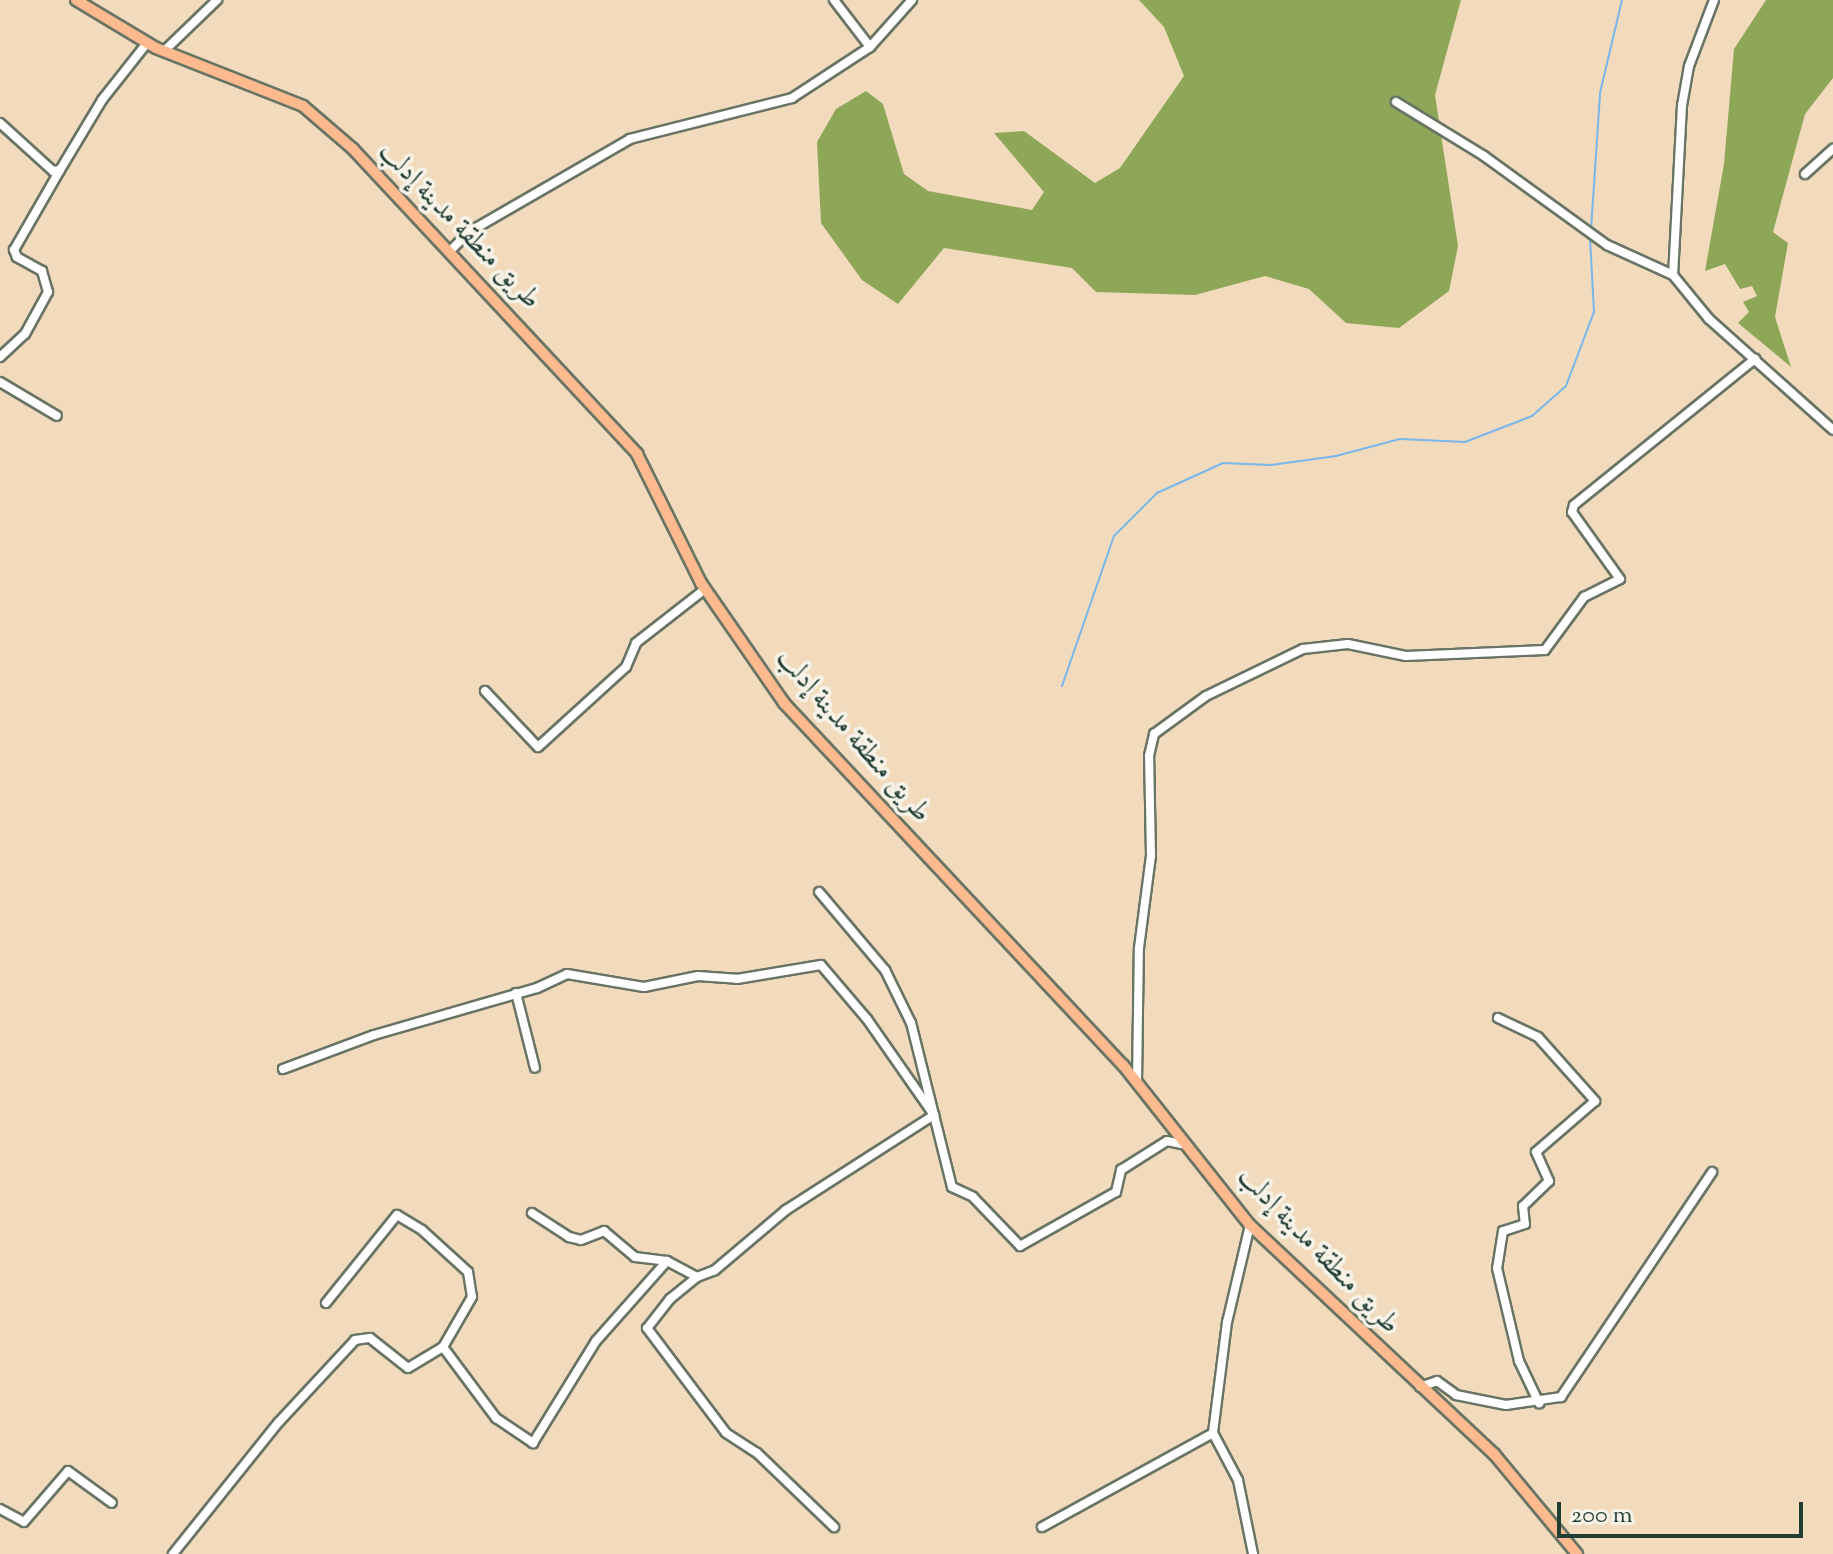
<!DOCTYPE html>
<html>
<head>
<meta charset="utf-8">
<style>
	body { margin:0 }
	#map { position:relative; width:1833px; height:1554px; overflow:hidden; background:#f1dbbc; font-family:"Sorts Mill Goudy",Amiri,serif }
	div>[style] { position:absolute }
	.forest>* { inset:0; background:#8da658 }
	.stream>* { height:2px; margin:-1px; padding:0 1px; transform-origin:1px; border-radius:1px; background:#78b6eb }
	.roads { filter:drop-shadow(2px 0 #687464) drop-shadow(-2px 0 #687464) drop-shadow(0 2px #687464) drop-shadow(0 -2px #687464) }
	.minor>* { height:8px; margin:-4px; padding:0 4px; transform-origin:4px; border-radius:4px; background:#fff }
	.major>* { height:10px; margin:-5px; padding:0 5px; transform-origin:5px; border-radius:5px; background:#fcba8e }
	span { translate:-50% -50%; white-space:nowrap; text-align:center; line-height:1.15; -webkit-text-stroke:7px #f7f3e8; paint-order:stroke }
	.street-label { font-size:28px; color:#1f3d34 }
	.scale { position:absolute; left:1557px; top:1502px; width:246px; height:36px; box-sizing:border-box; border:4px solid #1f3d34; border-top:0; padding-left:10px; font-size:24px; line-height:28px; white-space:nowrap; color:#1f3d34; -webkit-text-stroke:6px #f7f3e8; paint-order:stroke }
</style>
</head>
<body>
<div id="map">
	<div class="forest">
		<i style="clip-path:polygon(1139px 0,1461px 0,1435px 95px,1458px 246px,1449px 291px,1399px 328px,1346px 323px,1309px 289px,1265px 276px,1195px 295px,1096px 292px,1072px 268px,944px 248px,898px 304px,862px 280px,821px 223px,817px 142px,836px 109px,866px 91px,883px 104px,904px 174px,928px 191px,1032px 210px,1044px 192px,994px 133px,1024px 131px,1095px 183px,1120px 168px,1184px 76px,1164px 27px)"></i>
		<i style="clip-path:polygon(1766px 0,1833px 0,1833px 78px,1805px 114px,1773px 232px,1788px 243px,1775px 317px,1791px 367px,1738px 323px,1749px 312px,1743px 302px,1757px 296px,1752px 286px,1740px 289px,1725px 264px,1705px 271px,1724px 164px,1734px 49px)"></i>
	</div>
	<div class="stream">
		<i style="left:1591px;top:230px;width:137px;rotate:-86.2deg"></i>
		<i style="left:1600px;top:93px;width:96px;rotate:-76.7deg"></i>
		<i style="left:1062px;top:686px;width:159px;rotate:-70.9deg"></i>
		<i style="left:1114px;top:536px;width:61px;rotate:-45deg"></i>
		<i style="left:1157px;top:493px;width:72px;rotate:-24.4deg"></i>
		<i style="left:1223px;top:463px;width:48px;rotate:2.4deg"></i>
		<i style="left:1271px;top:465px;width:66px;rotate:-7.9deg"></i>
		<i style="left:1336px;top:456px;width:66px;rotate:-14.9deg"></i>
		<i style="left:1400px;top:439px;width:65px;rotate:2.6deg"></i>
		<i style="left:1465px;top:442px;width:72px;rotate:-21.2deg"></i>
		<i style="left:1532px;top:416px;width:45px;rotate:-41.4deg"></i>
		<i style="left:1566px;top:386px;width:79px;rotate:-69.3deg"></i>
		<i style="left:1594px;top:312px;width:74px;rotate:-93.1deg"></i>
	</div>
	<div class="roads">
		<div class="minor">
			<i style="left:834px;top:0;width:59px;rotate:52.5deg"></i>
			<i style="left:1714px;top:0;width:71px;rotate:110.7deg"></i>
			<i style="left:1689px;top:66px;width:40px;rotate:100deg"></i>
			<i style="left:1682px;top:105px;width:170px;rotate:93deg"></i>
			<i style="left:1673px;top:275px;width:57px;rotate:50.7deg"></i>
			<i style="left:1709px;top:319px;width:166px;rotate:41.8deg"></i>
			<i style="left:164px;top:51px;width:74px;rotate:-43.9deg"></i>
			<i style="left:1396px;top:102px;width:103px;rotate:31.5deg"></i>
			<i style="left:1484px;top:156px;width:152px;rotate:35.9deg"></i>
			<i style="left:1607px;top:245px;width:72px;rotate:24.4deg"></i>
			<i style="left:0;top:123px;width:72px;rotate:42.2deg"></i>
			<i style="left:53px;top:171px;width:7px;rotate:-8deg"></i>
			<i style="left:60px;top:170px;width:82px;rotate:-59deg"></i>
			<i style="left:102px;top:100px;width:73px;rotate:-51.7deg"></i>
			<i style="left:1805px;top:174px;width:38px;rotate:-42deg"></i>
			<i style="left:450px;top:251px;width:27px;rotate:-45deg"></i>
			<i style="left:469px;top:232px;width:186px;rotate:-30deg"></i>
			<i style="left:630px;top:139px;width:167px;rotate:-14.2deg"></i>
			<i style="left:792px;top:98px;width:93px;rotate:-33.2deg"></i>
			<i style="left:870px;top:47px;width:63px;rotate:-48.2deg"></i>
			<i style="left:0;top:357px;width:34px;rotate:-43deg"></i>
			<i style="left:25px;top:334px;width:48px;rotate:-61.3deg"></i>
			<i style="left:48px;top:292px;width:22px;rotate:-106deg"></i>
			<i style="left:42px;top:271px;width:29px;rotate:-151deg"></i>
			<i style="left:17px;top:257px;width:8px;rotate:-113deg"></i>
			<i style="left:14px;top:250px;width:92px;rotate:-60.1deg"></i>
			<i style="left:0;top:382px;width:66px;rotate:30.8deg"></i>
			<i style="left:485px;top:691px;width:77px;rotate:46.6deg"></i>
			<i style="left:538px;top:747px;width:119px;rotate:-42.3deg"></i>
			<i style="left:626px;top:667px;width:26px;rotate:-67deg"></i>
			<i style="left:636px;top:643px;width:88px;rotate:-38deg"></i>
			<i style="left:516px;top:993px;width:77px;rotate:75.8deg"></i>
			<i style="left:1498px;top:1018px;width:44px;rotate:25.4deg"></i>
			<i style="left:1538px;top:1037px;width:86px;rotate:48.3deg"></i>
			<i style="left:1595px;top:1101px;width:78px;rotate:139.2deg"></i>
			<i style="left:1536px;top:1152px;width:32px;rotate:66deg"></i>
			<i style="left:1549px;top:1181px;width:36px;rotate:136deg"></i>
			<i style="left:1523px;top:1206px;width:18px;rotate:84deg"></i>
			<i style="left:1525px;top:1224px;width:23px;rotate:162deg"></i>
			<i style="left:1503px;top:1231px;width:37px;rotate:99deg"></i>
			<i style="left:1497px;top:1268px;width:96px;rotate:76.7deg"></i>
			<i style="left:1519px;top:1361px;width:47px;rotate:64.5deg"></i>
			<i style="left:283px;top:1069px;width:97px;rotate:-20.5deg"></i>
			<i style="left:374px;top:1035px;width:170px;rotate:-16.1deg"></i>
			<i style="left:537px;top:988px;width:33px;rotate:-25deg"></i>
			<i style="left:567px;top:974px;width:78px;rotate:9.6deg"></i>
			<i style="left:644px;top:987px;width:55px;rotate:-11.5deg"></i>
			<i style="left:698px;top:976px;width:39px;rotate:4deg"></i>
			<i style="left:737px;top:979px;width:85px;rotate:-9.5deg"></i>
			<i style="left:821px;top:965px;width:71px;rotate:49.6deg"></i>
			<i style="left:867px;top:1019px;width:117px;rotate:55.1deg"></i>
			<i style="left:934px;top:1115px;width:74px;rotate:76deg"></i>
			<i style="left:952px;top:1187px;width:23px;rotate:25deg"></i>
			<i style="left:973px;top:1197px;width:68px;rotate:46.2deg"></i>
			<i style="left:1020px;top:1246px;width:110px;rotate:-29.4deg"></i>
			<i style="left:1116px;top:1192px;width:23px;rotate:-77deg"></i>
			<i style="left:1121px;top:1170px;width:54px;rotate:-32.2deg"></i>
			<i style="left:1167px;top:1141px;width:19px;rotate:12deg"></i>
			<i style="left:1137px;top:1083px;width:135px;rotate:-89.2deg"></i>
			<i style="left:1139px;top:948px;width:93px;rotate:-82.6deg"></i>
			<i style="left:1151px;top:856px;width:100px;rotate:-91.1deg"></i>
			<i style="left:1149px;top:756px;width:23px;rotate:-77deg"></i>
			<i style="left:1154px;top:734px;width:64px;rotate:-36.2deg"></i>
			<i style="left:1206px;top:696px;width:108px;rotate:-25.9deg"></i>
			<i style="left:1303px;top:649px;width:45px;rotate:-6.3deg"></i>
			<i style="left:1348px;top:644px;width:59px;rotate:11.7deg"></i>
			<i style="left:1406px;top:656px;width:139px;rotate:-2.5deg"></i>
			<i style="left:1545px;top:650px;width:66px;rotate:-53.7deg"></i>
			<i style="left:1584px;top:597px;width:40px;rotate:-26.6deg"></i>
			<i style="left:1620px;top:579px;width:82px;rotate:-125.6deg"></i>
			<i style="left:1572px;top:512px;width:7px;rotate:-74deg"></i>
			<i style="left:1574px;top:505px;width:233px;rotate:-38.9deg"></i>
			<i style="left:532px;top:1213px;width:44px;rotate:33deg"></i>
			<i style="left:569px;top:1237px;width:12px;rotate:14deg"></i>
			<i style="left:581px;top:1240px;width:25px;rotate:-21deg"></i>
			<i style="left:604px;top:1231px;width:40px;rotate:40deg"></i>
			<i style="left:635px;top:1257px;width:32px;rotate:7deg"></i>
			<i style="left:1250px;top:1225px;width:100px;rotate:103.3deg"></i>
			<i style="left:1227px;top:1322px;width:112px;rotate:97.2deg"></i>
			<i style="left:1213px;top:1433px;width:53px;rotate:62deg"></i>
			<i style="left:1238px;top:1480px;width:76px;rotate:78.5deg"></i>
			<i style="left:697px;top:1277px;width:35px;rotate:141deg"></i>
			<i style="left:670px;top:1299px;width:37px;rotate:128deg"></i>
			<i style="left:647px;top:1328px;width:131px;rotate:53deg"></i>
			<i style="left:726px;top:1433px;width:37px;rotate:33deg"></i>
			<i style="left:757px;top:1453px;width:107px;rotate:43.9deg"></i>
			<i style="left:326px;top:1303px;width:113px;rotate:-51.1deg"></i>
			<i style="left:397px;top:1215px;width:29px;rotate:31deg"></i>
			<i style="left:422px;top:1230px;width:62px;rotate:42.4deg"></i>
			<i style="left:468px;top:1272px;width:25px;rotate:81deg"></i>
			<i style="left:472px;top:1297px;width:58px;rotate:120.1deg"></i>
			<i style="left:443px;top:1347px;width:89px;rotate:53.3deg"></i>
			<i style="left:496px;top:1418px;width:45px;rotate:34deg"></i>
			<i style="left:533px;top:1443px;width:120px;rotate:-58.3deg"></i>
			<i style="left:596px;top:1341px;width:107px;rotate:-48.4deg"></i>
			<i style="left:667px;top:1261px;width:34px;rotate:28deg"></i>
			<i style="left:697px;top:1277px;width:19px;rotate:-21deg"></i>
			<i style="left:715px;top:1270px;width:93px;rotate:-40.2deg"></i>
			<i style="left:786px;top:1210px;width:176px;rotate:-32.7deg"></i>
			<i style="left:934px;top:1115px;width:95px;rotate:-104deg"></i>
			<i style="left:911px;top:1023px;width:59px;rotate:-116.1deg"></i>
			<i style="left:885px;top:970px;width:102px;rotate:-130.2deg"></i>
			<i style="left:1420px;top:1387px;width:18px;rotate:-19deg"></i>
			<i style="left:1437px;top:1381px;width:24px;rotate:36deg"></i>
			<i style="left:1456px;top:1395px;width:51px;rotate:11.3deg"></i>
			<i style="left:1506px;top:1405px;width:56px;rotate:-8.3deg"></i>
			<i style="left:1561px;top:1397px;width:271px;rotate:-56.1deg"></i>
			<i style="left:0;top:1509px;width:27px;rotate:28deg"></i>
			<i style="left:24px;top:1522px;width:67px;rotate:-49.2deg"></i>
			<i style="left:68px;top:1471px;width:54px;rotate:36deg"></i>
			<i style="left:1042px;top:1527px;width:195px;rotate:-28.8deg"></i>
			<i style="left:173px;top:1554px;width:168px;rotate:-51.3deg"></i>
			<i style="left:278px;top:1423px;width:113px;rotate:-47.1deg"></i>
			<i style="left:355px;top:1340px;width:15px;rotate:-8deg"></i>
			<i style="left:370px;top:1338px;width:48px;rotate:38.3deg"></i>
			<i style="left:408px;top:1368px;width:41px;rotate:-31deg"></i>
		</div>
		<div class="major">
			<i style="left:76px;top:0;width:93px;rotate:31deg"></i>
			<i style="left:156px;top:48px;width:158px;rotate:21.5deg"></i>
			<i style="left:303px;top:106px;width:66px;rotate:40.7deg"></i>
			<i style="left:353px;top:149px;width:417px;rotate:47deg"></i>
			<i style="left:637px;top:454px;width:144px;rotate:63.6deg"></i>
			<i style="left:701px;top:583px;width:146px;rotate:55.3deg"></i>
			<i style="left:784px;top:703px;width:496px;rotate:46.9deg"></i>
			<i style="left:1123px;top:1065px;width:204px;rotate:51.6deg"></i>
			<i style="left:1250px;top:1225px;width:335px;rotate:43.2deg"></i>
			<i style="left:1494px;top:1454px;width:130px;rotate:50.3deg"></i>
		</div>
	</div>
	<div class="street-label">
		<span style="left:459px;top:226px;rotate:46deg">طريق منطقة مدينة إدلب</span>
		<span style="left:853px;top:736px;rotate:49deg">طريق منطقة مدينة إدلب</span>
		<span style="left:1318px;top:1251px;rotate:46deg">طريق منطقة مدينة إدلب</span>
	</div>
	<div class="scale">200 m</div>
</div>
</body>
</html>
